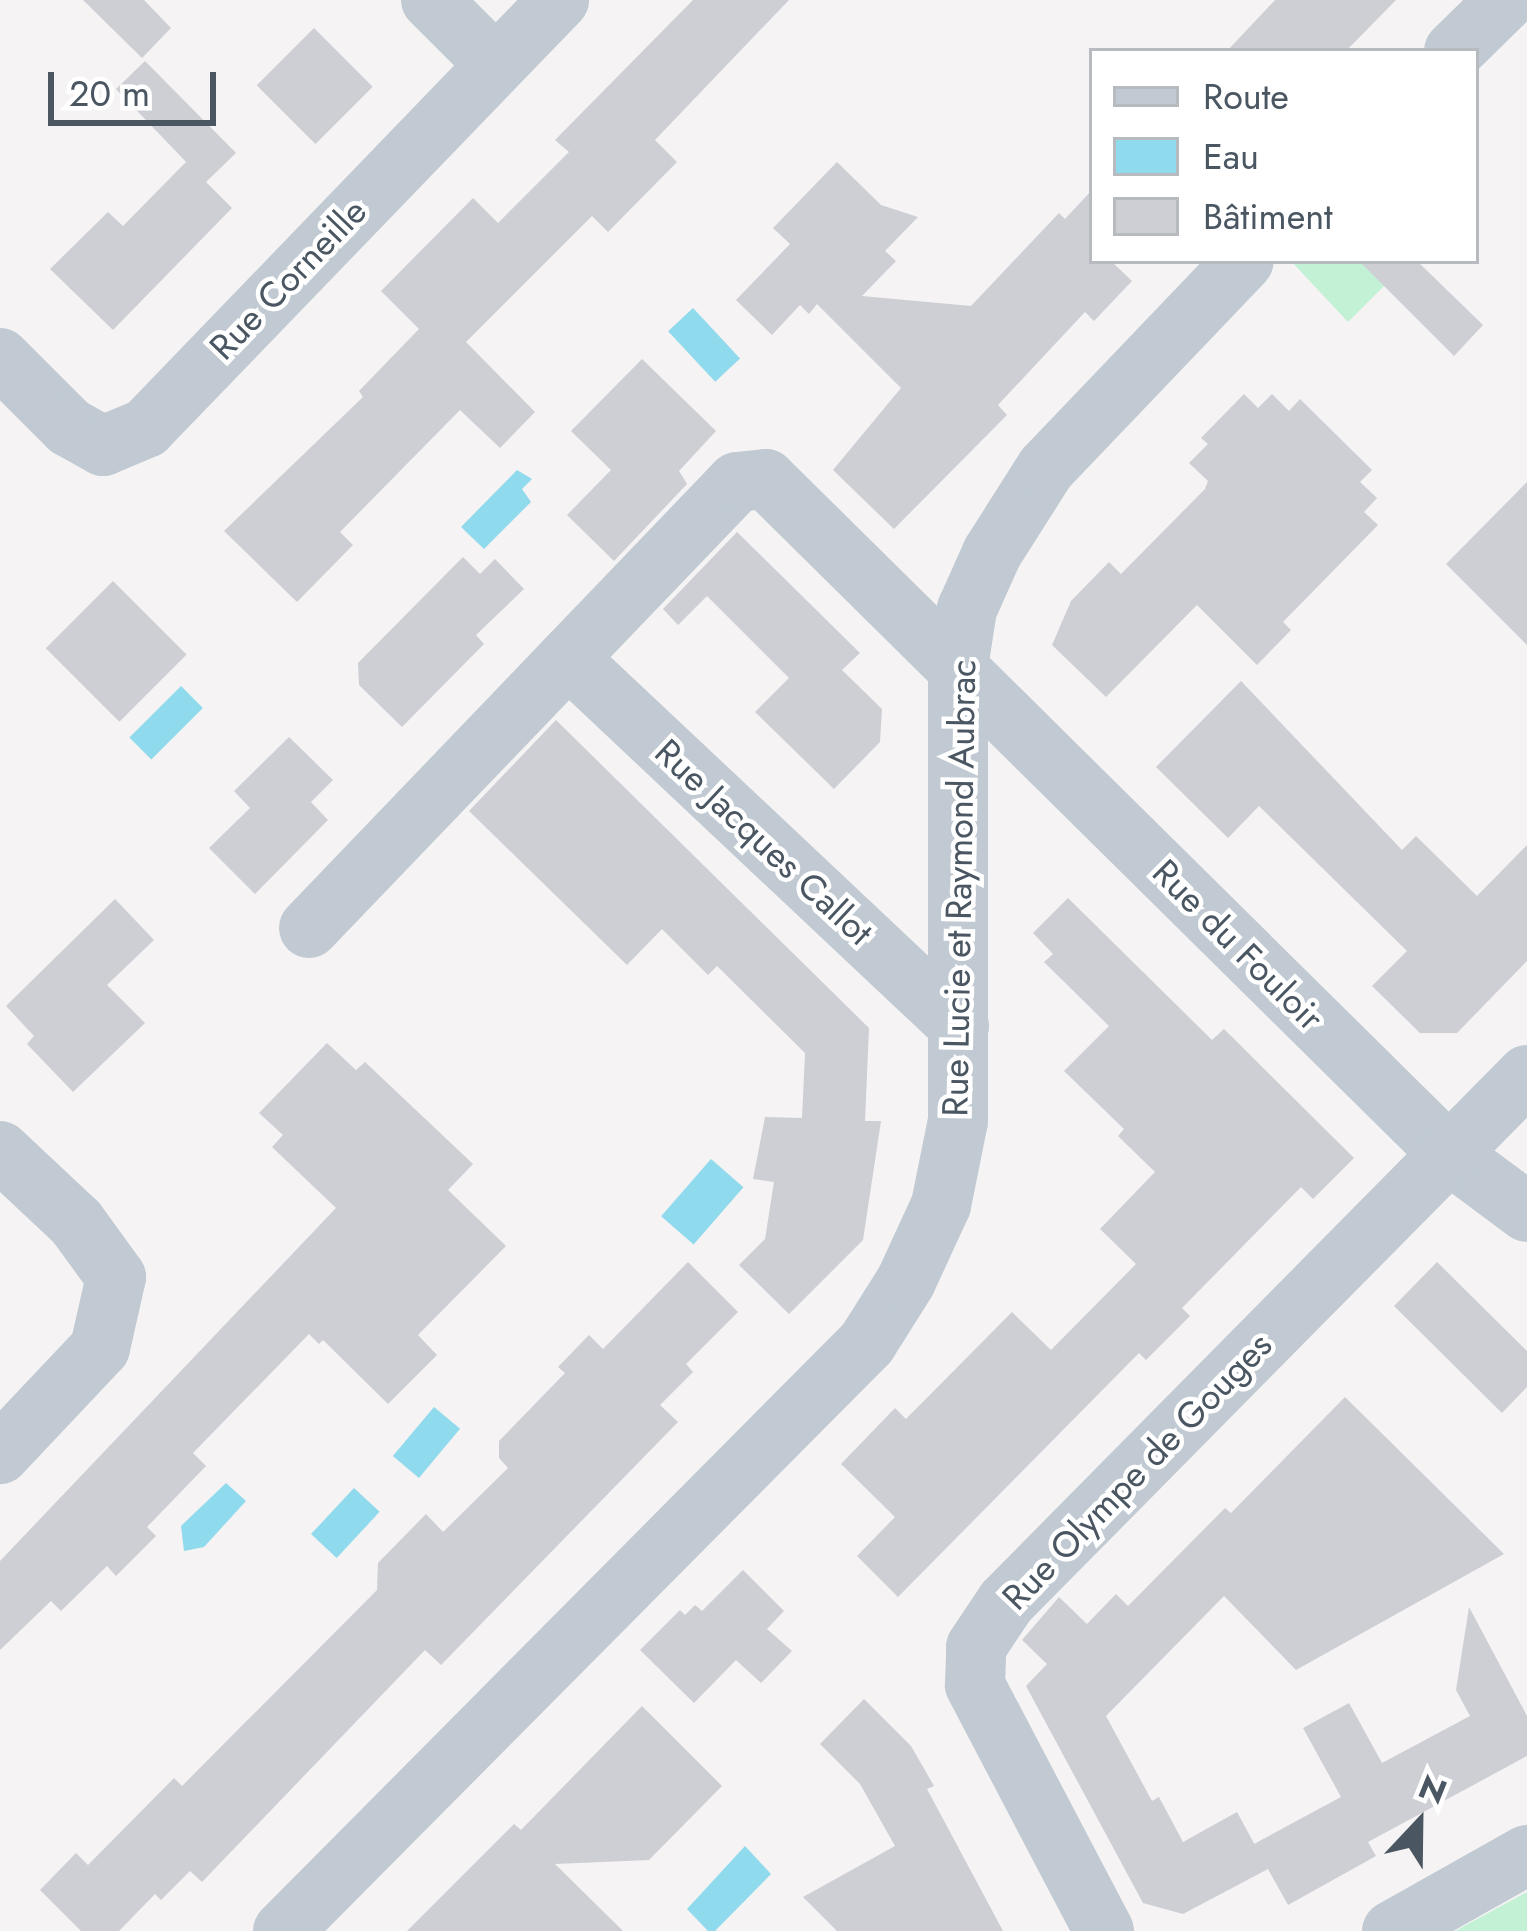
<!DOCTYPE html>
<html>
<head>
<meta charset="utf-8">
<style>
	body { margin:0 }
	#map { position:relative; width:1527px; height:1931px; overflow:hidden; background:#f5f3f3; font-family:Jost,sans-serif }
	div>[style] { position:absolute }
	.green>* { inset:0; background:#c3f1d5 }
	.water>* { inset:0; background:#90daee; transform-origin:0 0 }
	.building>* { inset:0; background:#cdcfd5; transform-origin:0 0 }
	.minor>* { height:60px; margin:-30px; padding:0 30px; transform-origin:30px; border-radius:30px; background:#c1cad2 }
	span { translate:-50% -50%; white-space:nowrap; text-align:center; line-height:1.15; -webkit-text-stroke:9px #fff; paint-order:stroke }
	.street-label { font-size:36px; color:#4a5661 }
	.legend { position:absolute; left:1089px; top:48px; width:390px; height:216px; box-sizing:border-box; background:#fff; border:3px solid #b7bbc0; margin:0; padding:15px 21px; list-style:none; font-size:36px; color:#4a5661 }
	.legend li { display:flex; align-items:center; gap:24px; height:60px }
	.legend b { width:60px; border:3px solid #b7bbc0 }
	.north { position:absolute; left:1359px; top:1763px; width:120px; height:120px; -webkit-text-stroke:9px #fff; paint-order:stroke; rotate:22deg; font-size:33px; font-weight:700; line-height:48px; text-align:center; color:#4a5661 }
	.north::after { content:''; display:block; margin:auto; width:42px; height:54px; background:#4a5661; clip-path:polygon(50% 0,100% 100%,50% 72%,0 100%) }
	.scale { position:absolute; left:48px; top:72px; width:168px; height:54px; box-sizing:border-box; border:6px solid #4a5661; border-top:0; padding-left:15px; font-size:36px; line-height:42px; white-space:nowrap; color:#4a5661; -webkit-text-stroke:9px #fff; paint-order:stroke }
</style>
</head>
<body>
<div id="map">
	<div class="green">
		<i style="clip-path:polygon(1291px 261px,1409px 261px,1348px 322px)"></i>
		<i style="clip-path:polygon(1527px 1892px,1527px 1931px,1455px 1931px)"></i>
	</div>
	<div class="water">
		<i style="left:693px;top:308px;width:69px;height:34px;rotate:47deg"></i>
		<i style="clip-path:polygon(517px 470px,532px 479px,522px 489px,531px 502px,484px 549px,461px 527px)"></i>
		<i style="left:181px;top:686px;width:31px;height:73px;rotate:45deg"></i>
		<i style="left:711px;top:1159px;width:43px;height:76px;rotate:41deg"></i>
		<i style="left:434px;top:1407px;width:34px;height:64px;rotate:40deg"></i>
		<i style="clip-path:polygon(226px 1483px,246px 1501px,204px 1547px,184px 1551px,181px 1526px)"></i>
		<i style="left:354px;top:1488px;width:35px;height:63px;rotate:43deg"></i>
		<i style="clip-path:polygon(745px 1846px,771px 1874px,715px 1931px,708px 1931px,687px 1909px)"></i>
	</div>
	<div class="building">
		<i style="clip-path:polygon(83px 0,144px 0,171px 28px,142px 58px)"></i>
		<i style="clip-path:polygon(693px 0,789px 0,655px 140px,677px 162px,608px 232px,592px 216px,466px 342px,535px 412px,500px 448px,460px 410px,340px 532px,353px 545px,297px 602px,224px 531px,363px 397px,359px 391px,419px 329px,381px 291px,473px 198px,498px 223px,569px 152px,555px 140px)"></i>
		<i style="clip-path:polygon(1275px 0,1396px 0,1346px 51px,1227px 51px)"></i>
		<i style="left:314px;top:28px;width:83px;height:81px;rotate:45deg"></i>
		<i style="clip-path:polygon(145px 61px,236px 153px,206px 182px,232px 208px,113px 330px,50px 269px,108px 212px,123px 226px,186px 162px,190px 166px,116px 89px)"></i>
		<i style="clip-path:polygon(837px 162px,881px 205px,918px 217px,885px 251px,896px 261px,862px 296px,971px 306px,1059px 213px,1065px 219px,1092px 190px,1092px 261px,1111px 261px,1132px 281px,1094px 321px,1085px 312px,998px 405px,1007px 415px,894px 529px,833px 470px,901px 388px,817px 304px,809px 314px,800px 305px,772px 335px,736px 300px,790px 244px,773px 228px)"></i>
		<i style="clip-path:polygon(1359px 261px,1417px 261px,1483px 325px,1454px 356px)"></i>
		<i style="clip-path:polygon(642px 359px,716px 431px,679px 471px,687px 484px,614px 561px,567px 515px,611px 470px,571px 431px)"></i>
		<i style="clip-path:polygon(1244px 394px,1258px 408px,1272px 394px,1289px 411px,1300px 399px,1372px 470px,1360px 482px,1377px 498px,1364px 512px,1378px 525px,1283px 622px,1291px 630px,1257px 665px,1197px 605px,1106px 697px,1052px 645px,1071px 601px,1109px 562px,1121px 574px,1205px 489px,1208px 481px,1189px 463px,1208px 444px,1201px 438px)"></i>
		<i style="clip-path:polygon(1527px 482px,1527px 645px,1446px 564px)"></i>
		<i style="clip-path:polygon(737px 532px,860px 653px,842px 670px,882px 709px,880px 742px,834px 789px,755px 712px,789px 678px,707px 596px,678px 625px,663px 609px)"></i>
		<i style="clip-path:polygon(463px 557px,480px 574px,495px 559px,524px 589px,476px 635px,484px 644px,402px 727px,359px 685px,358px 663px)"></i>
		<i style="left:113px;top:581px;width:104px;height:95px;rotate:45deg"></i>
		<i style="clip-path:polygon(1241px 681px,1402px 850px,1416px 836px,1477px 896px,1527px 845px,1527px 961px,1457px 1033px,1420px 1033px,1372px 986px,1407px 951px,1259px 806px,1228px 838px,1156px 767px)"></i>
		<i style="clip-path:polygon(556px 720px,869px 1028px,865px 1121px,881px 1121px,863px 1240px,789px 1314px,739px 1265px,765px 1239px,774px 1182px,753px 1179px,765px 1117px,802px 1118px,805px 1053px,717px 966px,708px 975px,662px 929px,627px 965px,469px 811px)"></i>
		<i style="clip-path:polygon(289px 737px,333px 780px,311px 802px,328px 820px,255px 894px,209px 848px,250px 808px,234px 791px)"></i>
		<i style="clip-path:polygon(1068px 898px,1212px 1040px,1224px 1029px,1354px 1158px,1313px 1199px,1301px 1187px,1182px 1308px,1190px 1316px,1146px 1360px,1139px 1353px,898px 1597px,857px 1556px,895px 1517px,841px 1464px,895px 1408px,906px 1419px,1012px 1312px,1051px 1350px,1136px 1264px,1100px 1229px,1155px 1172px,1118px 1136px,1124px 1129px,1064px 1071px,1109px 1026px,1044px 962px,1053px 954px,1033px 933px)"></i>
		<i style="clip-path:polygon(115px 899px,154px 940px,107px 985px,145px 1023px,73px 1092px,27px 1044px,34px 1036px,6px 1006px)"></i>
		<i style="clip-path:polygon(327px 1043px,356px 1070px,365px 1062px,473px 1164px,448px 1190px,506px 1246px,418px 1335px,437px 1355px,388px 1404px,323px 1340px,319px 1344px,309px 1334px,193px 1453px,206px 1466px,147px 1527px,156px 1536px,116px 1576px,107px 1566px,61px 1611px,51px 1601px,0 1650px,0 1561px,336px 1208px,272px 1147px,283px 1135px,259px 1113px)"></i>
		<i style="clip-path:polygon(688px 1262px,738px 1312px,686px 1364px,693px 1372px,660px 1405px,678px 1422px,441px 1665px,425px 1650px,202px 1882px,190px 1871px,161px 1900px,155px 1894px,119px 1931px,81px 1931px,40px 1890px,76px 1853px,88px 1865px,174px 1778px,182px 1786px,377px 1590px,378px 1563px,426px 1514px,443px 1532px,508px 1468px,499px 1458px,499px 1441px,565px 1373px,558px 1367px,589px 1335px,603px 1349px)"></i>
		<i style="clip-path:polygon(1437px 1262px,1527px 1351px,1527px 1387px,1502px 1413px,1394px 1306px)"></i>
		<i style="clip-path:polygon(1345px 1397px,1504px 1554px,1296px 1670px,1224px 1596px,1106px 1716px,1152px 1801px,1159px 1797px,1183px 1842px,1237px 1812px,1268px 1869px,1183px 1914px,1143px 1903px,1026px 1686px,1047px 1664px,1022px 1640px,1059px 1597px,1087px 1624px,1116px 1594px,1128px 1606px,1225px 1508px,1231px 1513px)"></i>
		<i style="clip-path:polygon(743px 1570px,784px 1611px,767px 1629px,792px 1651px,761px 1683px,736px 1660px,694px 1703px,640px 1650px,680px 1610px,685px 1615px,695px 1605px,702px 1611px)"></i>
		<i style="clip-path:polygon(1469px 1607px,1527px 1716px,1527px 1756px,1368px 1842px,1376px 1856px,1288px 1905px,1254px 1844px,1341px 1797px,1303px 1728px,1349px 1703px,1382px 1763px,1470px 1716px,1456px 1690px)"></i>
		<i style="clip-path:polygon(864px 1699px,911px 1746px,934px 1786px,927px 1789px,1003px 1931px,837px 1931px,803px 1897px,895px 1846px,860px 1784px,820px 1744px)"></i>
		<i style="clip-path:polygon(642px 1706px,722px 1786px,649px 1860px,555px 1864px,623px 1931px,407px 1931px,514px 1824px,521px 1830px)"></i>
	</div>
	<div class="minor">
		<i style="left:431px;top:0;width:91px;rotate:45deg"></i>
		<i style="left:1454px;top:51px;width:73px;rotate:-44.4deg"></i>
		<i style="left:0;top:358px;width:98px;rotate:45deg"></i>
		<i style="left:69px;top:427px;width:39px;rotate:29deg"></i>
		<i style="left:103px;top:446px;width:47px;rotate:-22.7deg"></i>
		<i style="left:146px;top:428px;width:595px;rotate:-46.02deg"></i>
		<i style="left:568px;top:658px;width:537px;rotate:43.26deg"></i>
		<i style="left:309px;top:928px;width:618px;rotate:-46.18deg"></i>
		<i style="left:737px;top:482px;width:29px;rotate:-6deg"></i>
		<i style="left:766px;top:479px;width:960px;rotate:44.66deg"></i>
		<i style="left:1449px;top:1154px;width:97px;rotate:36.6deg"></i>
		<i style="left:0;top:1151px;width:104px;rotate:43.1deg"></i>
		<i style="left:76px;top:1222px;width:68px;rotate:54deg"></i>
		<i style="left:116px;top:1277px;width:73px;rotate:102.7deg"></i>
		<i style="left:100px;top:1348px;width:146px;rotate:133.3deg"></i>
		<i style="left:283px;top:1931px;width:829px;rotate:-45.2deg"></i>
		<i style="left:867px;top:1343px;width:73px;rotate:-57.8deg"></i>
		<i style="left:906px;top:1281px;width:84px;rotate:-65.3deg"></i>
		<i style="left:941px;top:1205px;width:86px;rotate:-78.6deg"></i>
		<i style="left:958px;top:1121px;width:454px;rotate:-90deg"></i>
		<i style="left:958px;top:667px;width:59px;rotate:-81.2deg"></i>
		<i style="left:967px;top:609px;width:61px;rotate:-65.9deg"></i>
		<i style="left:992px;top:553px;width:101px;rotate:-57.6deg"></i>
		<i style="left:1046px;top:468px;width:286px;rotate:-46.3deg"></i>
		<i style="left:1104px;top:1931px;width:278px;rotate:-117.7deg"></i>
		<i style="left:975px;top:1685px;width:38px;rotate:-88deg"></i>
		<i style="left:976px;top:1647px;width:54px;rotate:-56.3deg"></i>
		<i style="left:1006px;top:1602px;width:741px;rotate:-45.33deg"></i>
		<i style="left:1392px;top:1931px;width:155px;rotate:-29.4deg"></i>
	</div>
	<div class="street-label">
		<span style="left:288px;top:279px;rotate:-46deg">Rue Corneille</span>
		<span style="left:764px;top:842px;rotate:43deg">Rue Jacques Callot</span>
		<span style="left:959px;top:888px;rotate:-89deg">Rue Lucie et Raymond Aubrac</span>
		<span style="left:1238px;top:945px;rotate:45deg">Rue du Fouloir</span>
		<span style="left:1137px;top:1471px;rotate:-46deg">Rue Olympe de Gouges</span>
	</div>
	<ul class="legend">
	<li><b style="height:15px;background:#c1cad2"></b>Route</li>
	<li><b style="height:33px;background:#90daee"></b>Eau</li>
	<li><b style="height:33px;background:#cdcfd5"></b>Bâtiment</li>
	</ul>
	<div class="north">N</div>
	<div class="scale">20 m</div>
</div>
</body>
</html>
